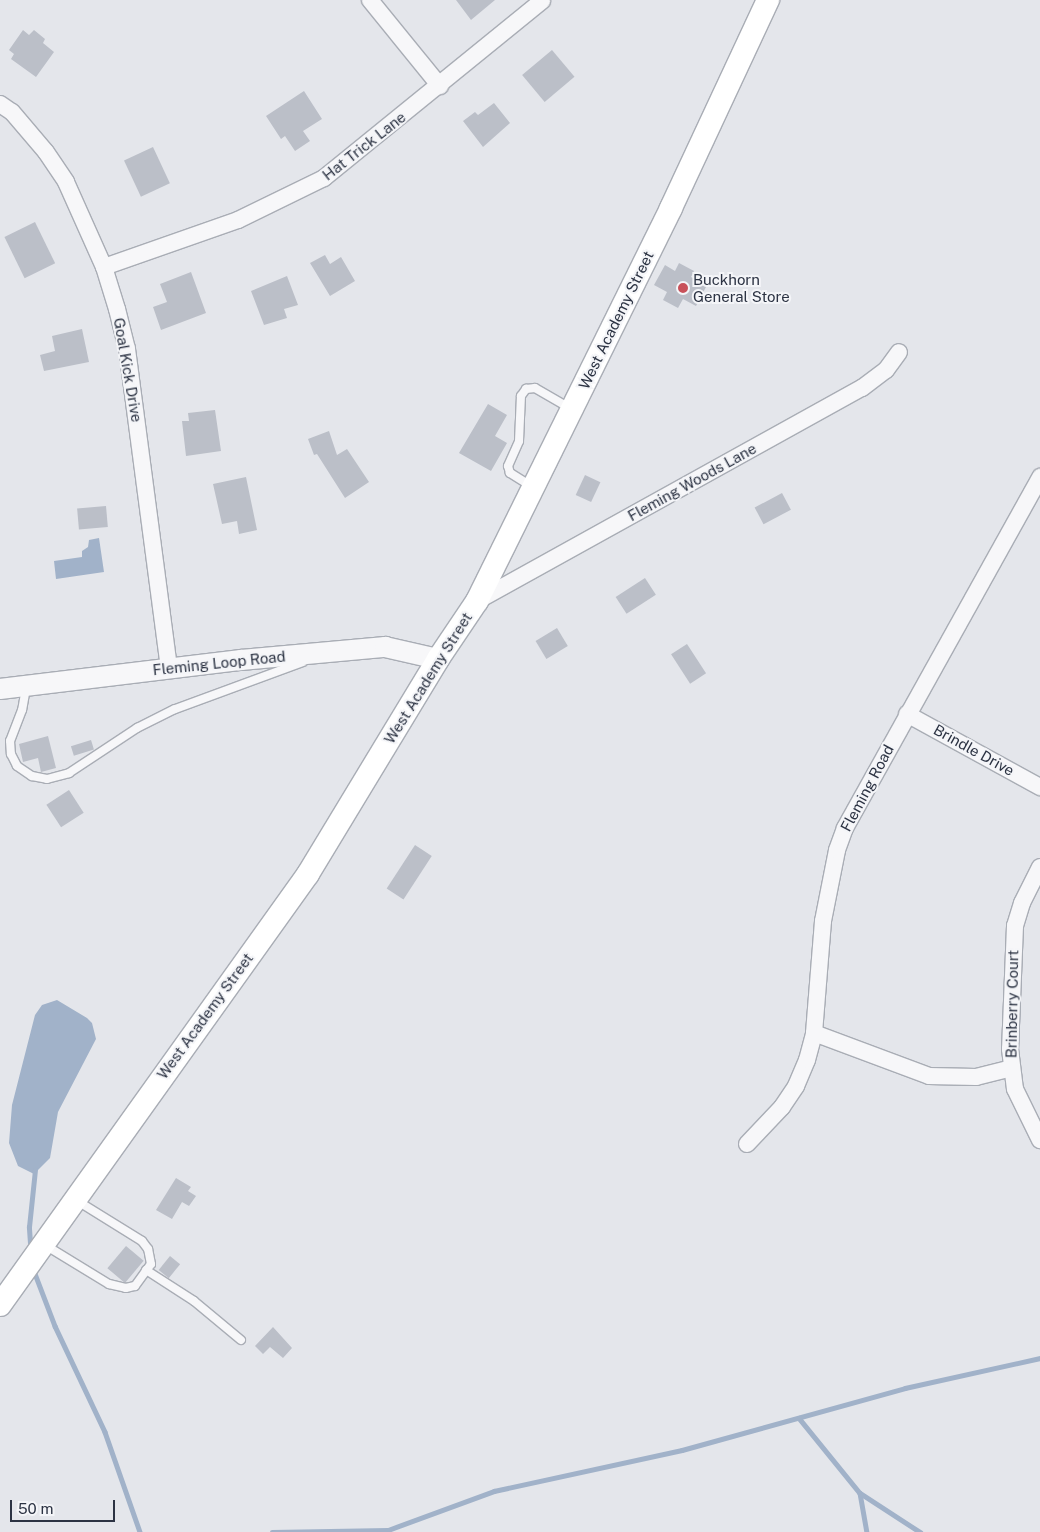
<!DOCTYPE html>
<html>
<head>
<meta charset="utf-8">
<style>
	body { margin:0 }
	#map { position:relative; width:1040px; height:1532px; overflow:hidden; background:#e4e6eb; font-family:"Public Sans",sans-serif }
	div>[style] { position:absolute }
	.water>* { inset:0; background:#a1b2c9 }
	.stream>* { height:4.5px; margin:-2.25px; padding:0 2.25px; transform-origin:2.25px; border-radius:2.25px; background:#a1b2c9 }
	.building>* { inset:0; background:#bbbfc8; transform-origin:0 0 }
	.roads { filter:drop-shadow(1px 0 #a9adb5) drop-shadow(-1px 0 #a9adb5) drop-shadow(0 1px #a9adb5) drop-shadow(0 -1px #a9adb5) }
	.service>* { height:8px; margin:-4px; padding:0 4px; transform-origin:4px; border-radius:4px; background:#f7f7f9 }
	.minor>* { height:16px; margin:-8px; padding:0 8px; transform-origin:8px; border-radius:8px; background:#f7f7f9 }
	.tertiary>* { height:20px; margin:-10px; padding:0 10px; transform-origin:10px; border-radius:10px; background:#f7f7f9 }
	.secondary>* { height:22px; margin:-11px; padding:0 11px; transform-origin:11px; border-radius:11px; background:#fff }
	.dots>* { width:14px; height:14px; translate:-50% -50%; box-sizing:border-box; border:2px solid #f4f5f8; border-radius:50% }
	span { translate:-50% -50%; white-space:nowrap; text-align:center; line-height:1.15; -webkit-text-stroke:4px #f4f5f8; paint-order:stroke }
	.street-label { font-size:15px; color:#2c3343 }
	.poi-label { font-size:15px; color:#2c3343 }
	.left { translate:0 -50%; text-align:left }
	.scale { position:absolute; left:10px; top:1500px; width:105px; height:22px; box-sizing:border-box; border:2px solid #2c3343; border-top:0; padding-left:6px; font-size:15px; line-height:18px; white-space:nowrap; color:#2c3343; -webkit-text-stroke:4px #f4f5f8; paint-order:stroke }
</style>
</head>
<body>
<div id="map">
	<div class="water">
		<i style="clip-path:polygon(99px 538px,104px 572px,56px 579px,54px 561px,82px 557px,82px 551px,88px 547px,89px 540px)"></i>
		<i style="clip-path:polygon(57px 1000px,87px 1018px,92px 1023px,96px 1039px,58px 1112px,50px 1158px,34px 1174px,18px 1166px,9px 1143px,12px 1105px,35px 1015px,42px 1005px)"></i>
	</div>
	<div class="stream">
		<i style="left:30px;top:1243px;width:16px;rotate:-94deg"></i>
		<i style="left:29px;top:1227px;width:57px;rotate:-84deg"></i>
		<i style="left:34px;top:1271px;width:59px;rotate:69.1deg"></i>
		<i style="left:55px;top:1326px;width:117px;rotate:64.7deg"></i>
		<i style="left:105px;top:1432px;width:106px;rotate:70.7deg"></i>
		<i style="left:799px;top:1418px;width:97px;rotate:50.9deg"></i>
		<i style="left:860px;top:1493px;width:72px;rotate:33deg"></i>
		<i style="left:860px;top:1493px;width:40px;rotate:80deg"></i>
		<i style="left:272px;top:1532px;width:116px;rotate:-1deg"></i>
		<i style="left:388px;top:1530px;width:113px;rotate:-20.2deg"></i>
		<i style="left:494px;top:1491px;width:192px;rotate:-12.3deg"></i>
		<i style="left:682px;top:1450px;width:231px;rotate:-15.5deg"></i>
		<i style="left:905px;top:1388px;width:138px;rotate:-12.5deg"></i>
	</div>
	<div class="building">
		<i style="clip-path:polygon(456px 0,495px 0,471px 20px)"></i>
		<i style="clip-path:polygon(23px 30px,29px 35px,34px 30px,45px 39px,43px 43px,54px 52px,36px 77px,11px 59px,14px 54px,9px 50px)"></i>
		<i style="left:552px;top:50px;width:35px;height:39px;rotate:50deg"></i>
		<i style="clip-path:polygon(304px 91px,322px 119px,303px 131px,310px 141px,295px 151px,285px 136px,281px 139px,266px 116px)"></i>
		<i style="clip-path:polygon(494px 103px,510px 123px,483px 147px,463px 121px,475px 112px,478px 115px)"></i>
		<i style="left:153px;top:147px;width:40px;height:32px;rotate:65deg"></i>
		<i style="left:35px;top:222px;width:46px;height:34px;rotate:64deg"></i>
		<i style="clip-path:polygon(325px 255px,330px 264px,341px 257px,355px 281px,330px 296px,310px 263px)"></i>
		<i style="clip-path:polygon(679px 263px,694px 271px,691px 277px,707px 285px,696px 306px,683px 299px,678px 308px,663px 300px,667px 292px,654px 285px,665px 265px,675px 271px)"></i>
		<i style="clip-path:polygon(191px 272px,206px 313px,161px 330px,153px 307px,167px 302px,160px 284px)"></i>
		<i style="clip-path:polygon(287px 276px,298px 305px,284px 309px,287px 318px,264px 325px,251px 291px)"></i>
		<i style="clip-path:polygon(82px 329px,89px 362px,44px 371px,40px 355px,55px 351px,52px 336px)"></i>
		<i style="clip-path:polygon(488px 404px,507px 415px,495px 436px,507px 443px,491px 471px,459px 453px)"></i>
		<i style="clip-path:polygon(215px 410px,221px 451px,186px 456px,182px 421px,189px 421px,188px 413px)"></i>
		<i style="clip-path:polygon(329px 431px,337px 455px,347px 449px,369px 482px,345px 498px,317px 454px,314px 455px,308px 439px)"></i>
		<i style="left:585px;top:475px;width:17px;height:22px;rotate:25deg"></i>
		<i style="clip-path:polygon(246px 477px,257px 530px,239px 534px,237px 521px,222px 524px,213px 484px)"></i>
		<i style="left:782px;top:493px;width:19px;height:31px;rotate:62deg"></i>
		<i style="left:106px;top:506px;width:21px;height:29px;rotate:85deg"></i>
		<i style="left:645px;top:578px;width:20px;height:35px;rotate:57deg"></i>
		<i style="left:557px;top:628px;width:21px;height:25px;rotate:59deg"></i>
		<i style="left:687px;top:644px;width:35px;height:19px;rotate:57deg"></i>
		<i style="clip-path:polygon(48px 736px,56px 768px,41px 772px,38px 758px,23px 762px,19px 744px)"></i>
		<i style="left:91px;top:740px;width:10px;height:21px;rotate:73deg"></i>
		<i style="left:69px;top:790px;width:27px;height:27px;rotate:57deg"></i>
		<i style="left:415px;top:845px;width:20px;height:52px;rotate:33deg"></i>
		<i style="clip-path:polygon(176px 1178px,191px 1187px,188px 1191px,196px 1196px,189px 1206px,182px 1202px,172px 1219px,156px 1210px)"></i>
		<i style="left:126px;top:1246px;width:23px;height:29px;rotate:40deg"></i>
		<i style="left:170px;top:1256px;width:13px;height:18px;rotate:39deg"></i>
		<i style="clip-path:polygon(273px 1327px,292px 1348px,283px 1358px,270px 1347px,263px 1354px,255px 1346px)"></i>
	</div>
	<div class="roads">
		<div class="service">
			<i style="left:531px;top:486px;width:25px;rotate:-148deg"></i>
			<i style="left:510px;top:473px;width:7px;rotate:-106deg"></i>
			<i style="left:508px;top:466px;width:27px;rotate:-66deg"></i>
			<i style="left:519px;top:441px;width:45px;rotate:-87.5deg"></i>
			<i style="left:521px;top:396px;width:9px;rotate:-54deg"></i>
			<i style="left:526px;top:389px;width:9px;rotate:-6deg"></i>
			<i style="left:535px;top:388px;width:39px;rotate:30deg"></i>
			<i style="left:26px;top:688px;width:22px;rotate:100deg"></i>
			<i style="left:22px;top:710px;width:33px;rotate:111deg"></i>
			<i style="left:10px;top:741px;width:13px;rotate:86deg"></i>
			<i style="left:11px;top:754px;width:13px;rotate:63deg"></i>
			<i style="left:17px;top:766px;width:18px;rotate:34deg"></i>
			<i style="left:32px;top:776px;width:15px;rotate:11deg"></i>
			<i style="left:47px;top:779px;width:23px;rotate:-15deg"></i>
			<i style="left:69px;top:773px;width:82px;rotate:-33.5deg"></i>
			<i style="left:137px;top:728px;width:42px;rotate:-26.6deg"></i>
			<i style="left:175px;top:709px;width:136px;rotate:-20.2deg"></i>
			<i style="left:45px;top:1245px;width:75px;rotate:31.4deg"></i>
			<i style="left:109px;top:1284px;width:17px;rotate:13deg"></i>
			<i style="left:126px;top:1288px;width:9px;rotate:-13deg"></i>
			<i style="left:135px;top:1286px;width:27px;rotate:-54deg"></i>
			<i style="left:151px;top:1264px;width:15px;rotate:-101deg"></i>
			<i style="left:148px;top:1249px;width:10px;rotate:-127deg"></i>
			<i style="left:142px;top:1241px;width:78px;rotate:-148.2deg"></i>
			<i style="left:146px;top:1270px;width:57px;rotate:32.9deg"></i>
			<i style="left:194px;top:1301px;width:61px;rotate:39.7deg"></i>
		</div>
		<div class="minor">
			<i style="left:370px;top:0;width:111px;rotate:50.9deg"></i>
			<i style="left:0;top:104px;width:14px;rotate:34deg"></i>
			<i style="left:12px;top:112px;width:52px;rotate:49.6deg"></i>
			<i style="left:46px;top:152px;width:36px;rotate:56deg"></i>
			<i style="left:66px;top:182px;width:93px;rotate:65.9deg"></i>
			<i style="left:104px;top:267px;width:44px;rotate:72.8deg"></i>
			<i style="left:117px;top:309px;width:41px;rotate:76deg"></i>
			<i style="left:127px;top:349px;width:323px;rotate:82.5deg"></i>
			<i style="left:104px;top:267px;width:142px;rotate:-19.3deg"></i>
			<i style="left:238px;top:220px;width:96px;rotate:-26deg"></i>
			<i style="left:324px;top:178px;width:281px;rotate:-39.1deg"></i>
			<i style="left:477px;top:601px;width:440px;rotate:-29deg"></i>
			<i style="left:862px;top:388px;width:30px;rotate:-37deg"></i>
			<i style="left:886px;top:370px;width:22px;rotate:-54deg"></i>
			<i style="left:907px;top:714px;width:152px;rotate:28.8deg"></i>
			<i style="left:1040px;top:867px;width:40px;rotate:116.6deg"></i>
			<i style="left:1022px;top:903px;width:24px;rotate:107deg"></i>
			<i style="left:1015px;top:926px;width:123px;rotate:92.3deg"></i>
			<i style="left:1010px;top:1049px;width:40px;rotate:82.9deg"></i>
			<i style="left:1015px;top:1089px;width:57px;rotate:63.9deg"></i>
			<i style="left:814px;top:1033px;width:123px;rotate:20.5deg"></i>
			<i style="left:929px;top:1076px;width:47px;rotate:1.2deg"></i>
			<i style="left:976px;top:1077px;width:36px;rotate:-14deg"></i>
			<i style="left:747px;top:1144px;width:51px;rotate:-46.6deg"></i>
			<i style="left:782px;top:1107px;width:25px;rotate:-56deg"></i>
			<i style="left:796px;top:1086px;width:28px;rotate:-67deg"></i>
			<i style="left:807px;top:1060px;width:28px;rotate:-75deg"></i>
			<i style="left:814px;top:1033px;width:112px;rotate:-85.4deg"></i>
			<i style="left:823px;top:921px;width:72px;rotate:-78.8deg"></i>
			<i style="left:837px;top:850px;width:23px;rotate:-70deg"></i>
			<i style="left:845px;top:828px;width:402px;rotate:-60.9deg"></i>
		</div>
		<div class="tertiary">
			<i style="left:0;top:689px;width:243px;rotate:-6.9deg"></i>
			<i style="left:241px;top:660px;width:145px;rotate:-5.2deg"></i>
			<i style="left:385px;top:647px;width:54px;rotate:12.8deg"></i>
		</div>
		<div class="secondary">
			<i style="left:0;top:1305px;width:530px;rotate:-54.45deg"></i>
			<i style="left:308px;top:874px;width:251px;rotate:-58.8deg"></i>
			<i style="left:438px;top:659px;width:70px;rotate:-56.1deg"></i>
			<i style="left:477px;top:601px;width:438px;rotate:-63.7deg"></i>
			<i style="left:671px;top:208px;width:230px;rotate:-65deg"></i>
		</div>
	</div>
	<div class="dots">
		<i style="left:683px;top:288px;background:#c8515a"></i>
	</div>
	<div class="street-label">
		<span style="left:364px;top:146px;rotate:-38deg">Hat Trick Lane</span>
		<span style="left:616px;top:320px;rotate:-64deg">West Academy Street</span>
		<span style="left:128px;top:370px;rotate:80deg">Goal Kick Drive</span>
		<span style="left:692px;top:482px;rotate:-29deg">Fleming Woods Lane</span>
		<span style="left:219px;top:663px;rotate:-6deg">Fleming Loop Road</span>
		<span style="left:428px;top:678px;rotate:-58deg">West Academy Street</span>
		<span style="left:974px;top:750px;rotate:29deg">Brindle Drive</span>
		<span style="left:867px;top:788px;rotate:-62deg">Fleming Road</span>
		<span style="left:1012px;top:1004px;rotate:-89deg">Brinberry Court</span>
		<span style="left:205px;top:1016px;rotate:-54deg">West Academy Street</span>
	</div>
	<div class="poi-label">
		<span class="left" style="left:693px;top:288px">Buckhorn<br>General Store</span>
	</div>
	<div class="scale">50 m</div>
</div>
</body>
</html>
